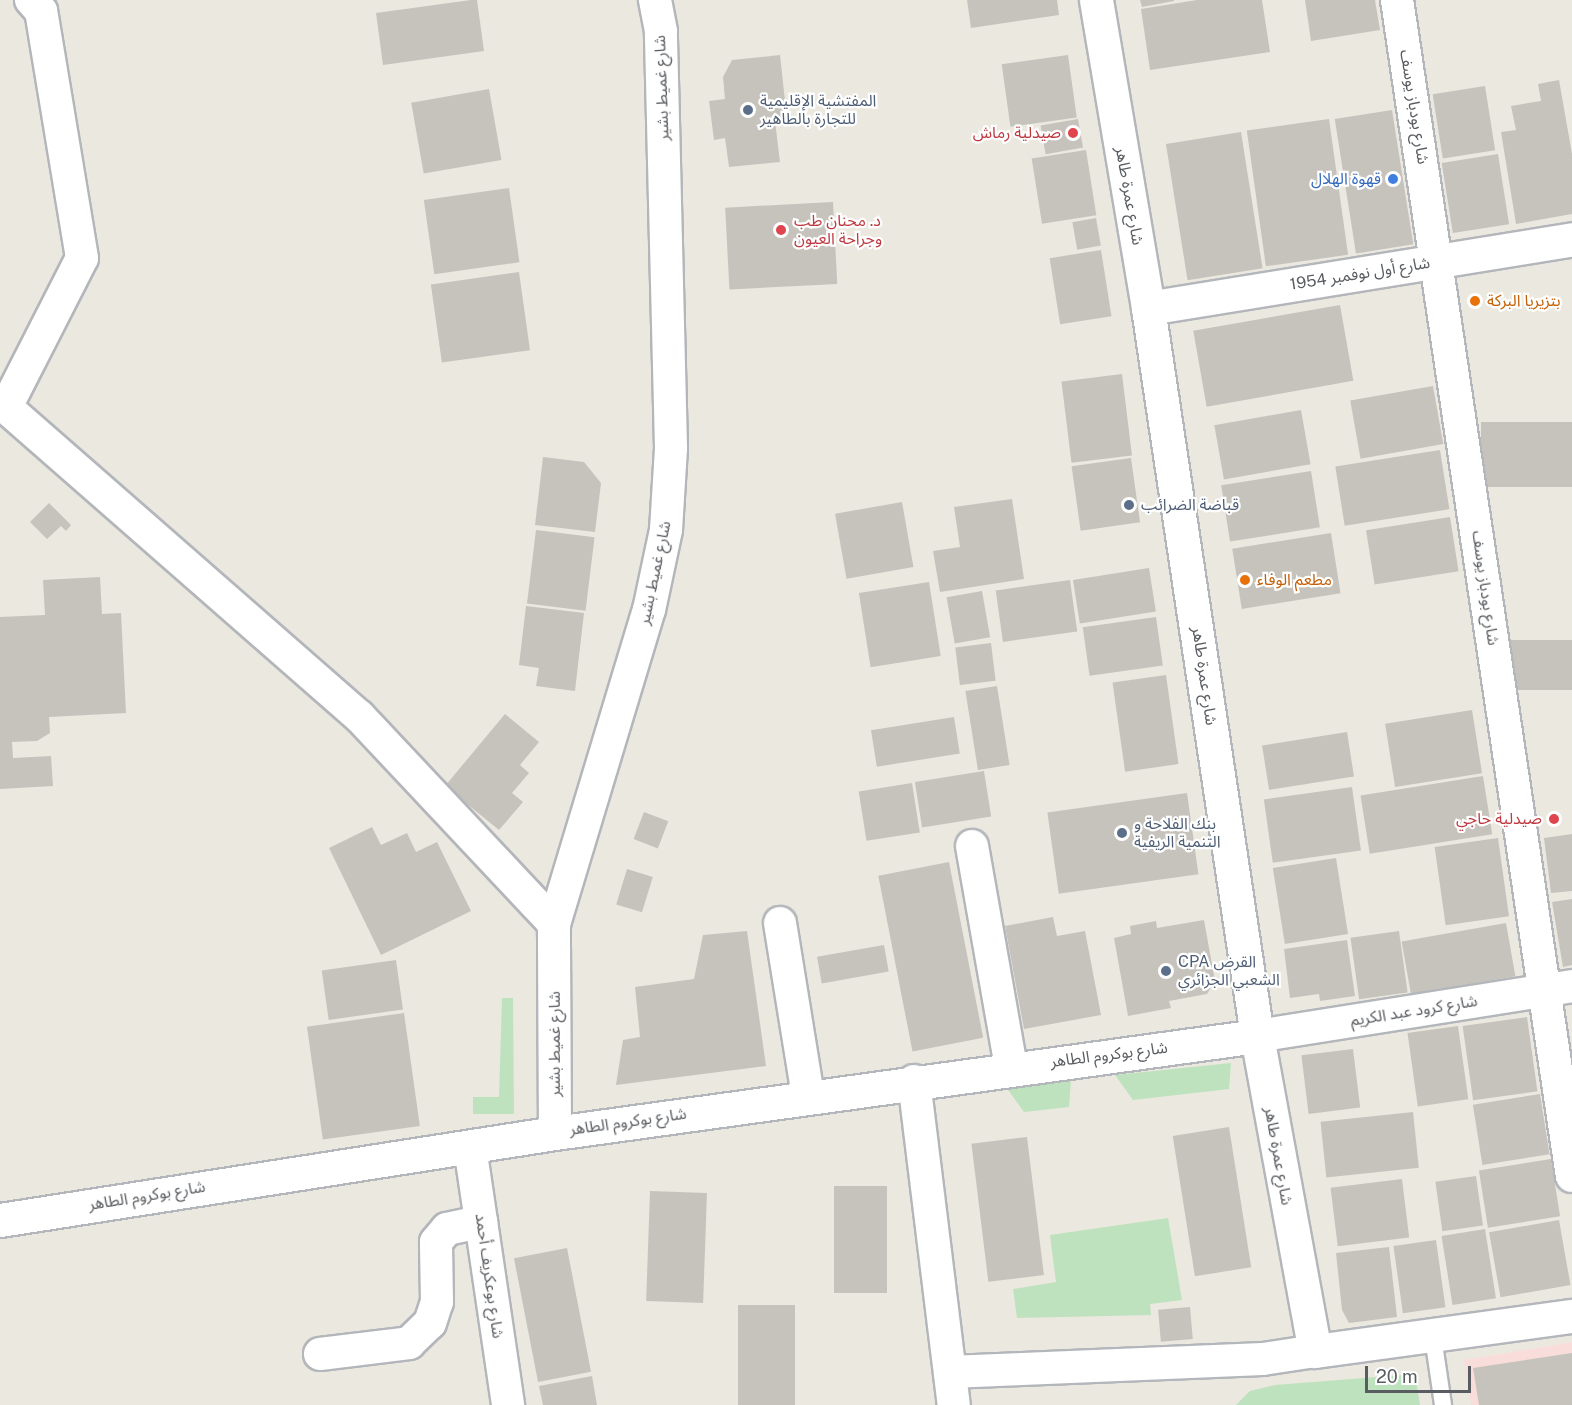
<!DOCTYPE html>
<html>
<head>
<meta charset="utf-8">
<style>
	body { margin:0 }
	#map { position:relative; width:1572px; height:1405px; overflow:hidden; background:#ebe8e0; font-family:"Public Sans","Noto Sans Arabic",sans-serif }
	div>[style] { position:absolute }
	.medical>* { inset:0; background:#f9dddb }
	.green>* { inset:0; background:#bee2bd }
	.building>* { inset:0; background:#c6c3bd; transform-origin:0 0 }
	.roads { filter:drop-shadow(2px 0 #b3b6ba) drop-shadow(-2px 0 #b3b6ba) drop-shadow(0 2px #b3b6ba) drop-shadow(0 -2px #b3b6ba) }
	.lane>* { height:16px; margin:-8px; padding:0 8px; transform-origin:8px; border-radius:8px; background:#fff }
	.street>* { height:32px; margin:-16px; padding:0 16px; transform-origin:16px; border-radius:16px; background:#fff }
	.secondary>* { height:33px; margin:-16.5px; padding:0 16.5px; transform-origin:16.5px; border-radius:16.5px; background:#fff }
	.dots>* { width:16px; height:16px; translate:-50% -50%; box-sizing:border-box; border:3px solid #fff; border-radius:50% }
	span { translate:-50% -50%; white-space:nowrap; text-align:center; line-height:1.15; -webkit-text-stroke:4.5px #fff; paint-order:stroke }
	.street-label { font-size:16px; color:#595c60 }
	.service-label { font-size:16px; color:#4e5e75 }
	.left { translate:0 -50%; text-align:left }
	.health-label { font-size:16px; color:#be3a42 }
	.right { translate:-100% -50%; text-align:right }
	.shop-label { font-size:16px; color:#366cbe }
	.food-label { font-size:16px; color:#c56008 }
	.scale { position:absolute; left:1365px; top:1366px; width:106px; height:27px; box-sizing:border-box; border:3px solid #595c60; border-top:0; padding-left:8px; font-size:18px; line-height:21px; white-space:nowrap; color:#595c60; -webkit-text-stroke:4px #fff; paint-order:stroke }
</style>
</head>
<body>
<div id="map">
	<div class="medical">
		<i style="clip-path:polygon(1572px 1342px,1572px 1405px,1471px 1405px,1464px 1360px)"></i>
	</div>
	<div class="green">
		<i style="clip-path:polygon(502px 998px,513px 998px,514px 1114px,473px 1114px,473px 1097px,499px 1097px)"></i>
		<i style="clip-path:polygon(1231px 1063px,1229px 1089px,1133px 1100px,1115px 1075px)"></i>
		<i style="clip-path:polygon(1071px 1080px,1069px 1107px,1024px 1112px,1006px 1087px)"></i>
		<i style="clip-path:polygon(1168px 1218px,1182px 1300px,1150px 1304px,1151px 1315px,1017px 1318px,1013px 1289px,1056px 1282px,1050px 1235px)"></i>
		<i style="clip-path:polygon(1415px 1374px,1420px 1405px,1236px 1405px,1250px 1391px,1275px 1385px)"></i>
	</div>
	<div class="building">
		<i style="clip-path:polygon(471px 0,477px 0,484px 51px,383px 65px,376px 13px)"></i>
		<i style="clip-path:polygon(967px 0,1057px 0,1059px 15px,971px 28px)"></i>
		<i style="clip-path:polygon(1140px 0,1174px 0,1174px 1px,1142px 7px)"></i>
		<i style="clip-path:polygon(1197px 0,1262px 0,1270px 52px,1150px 70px,1141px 9px)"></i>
		<i style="clip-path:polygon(1305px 0,1375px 0,1380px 30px,1311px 41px)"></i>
		<i style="clip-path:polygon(780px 55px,787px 119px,775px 121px,780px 162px,729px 167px,725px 138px,714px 140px,709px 101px,725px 99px,723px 77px,732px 60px)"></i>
		<i style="left:1068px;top:55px;width:63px;height:67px;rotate:82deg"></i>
		<i style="clip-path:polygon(1559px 80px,1572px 154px,1572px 214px,1516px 224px,1501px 132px,1516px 130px,1511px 106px,1541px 101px,1538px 84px)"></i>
		<i style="left:1485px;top:86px;width:65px;height:53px;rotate:81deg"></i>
		<i style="left:489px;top:89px;width:72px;height:79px;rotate:80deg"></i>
		<i style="left:1392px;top:110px;width:136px;height:58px;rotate:81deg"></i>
		<i style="left:1078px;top:119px;width:29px;height:38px;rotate:80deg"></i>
		<i style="left:1329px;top:119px;width:137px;height:83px;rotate:82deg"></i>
		<i style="left:1241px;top:132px;width:138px;height:76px;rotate:81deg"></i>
		<i style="left:1086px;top:150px;width:66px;height:55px;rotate:81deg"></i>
		<i style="left:1498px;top:154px;width:71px;height:57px;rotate:81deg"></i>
		<i style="left:509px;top:188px;width:75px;height:86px;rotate:82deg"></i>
		<i style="left:833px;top:202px;width:82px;height:108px;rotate:87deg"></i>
		<i style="left:1096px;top:218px;width:28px;height:24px;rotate:80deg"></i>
		<i style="left:1101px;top:250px;width:67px;height:52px;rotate:81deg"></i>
		<i style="left:519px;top:272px;width:79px;height:89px;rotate:82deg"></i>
		<i style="left:1340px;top:305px;width:77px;height:149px;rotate:80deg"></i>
		<i style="left:1122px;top:374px;width:82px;height:61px;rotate:83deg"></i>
		<i style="left:1433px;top:386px;width:59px;height:84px;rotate:80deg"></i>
		<i style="left:1301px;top:410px;width:55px;height:88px;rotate:80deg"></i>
		<i style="left:1572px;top:422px;width:65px;height:91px;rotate:90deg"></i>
		<i style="left:1440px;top:450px;width:60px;height:106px;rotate:81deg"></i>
		<i style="clip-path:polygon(543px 457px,584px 462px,601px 483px,595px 532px,535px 525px)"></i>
		<i style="left:1131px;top:458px;width:65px;height:60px;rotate:82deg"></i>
		<i style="left:1311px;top:471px;width:57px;height:91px;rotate:81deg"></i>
		<i style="clip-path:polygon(1012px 499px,1024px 579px,940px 592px,933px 551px,960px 547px,954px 507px)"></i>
		<i style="left:902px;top:502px;width:66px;height:68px;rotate:80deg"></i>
		<i style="clip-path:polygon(49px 503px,71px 525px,66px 531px,61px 526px,47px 539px,30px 522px)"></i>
		<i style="left:1450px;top:517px;width:55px;height:85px;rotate:81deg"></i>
		<i style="left:536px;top:530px;width:59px;height:74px;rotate:7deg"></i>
		<i style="left:1331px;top:533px;width:61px;height:100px;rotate:81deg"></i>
		<i style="left:1149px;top:568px;width:44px;height:77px;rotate:81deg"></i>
		<i style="clip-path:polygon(100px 577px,102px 614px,121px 613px,126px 713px,49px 717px,50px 733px,37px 741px,12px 742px,13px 758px,51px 756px,53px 786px,0 789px,0 617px,45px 615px,43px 580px)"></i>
		<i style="left:1070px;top:580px;width:52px;height:75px;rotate:82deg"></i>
		<i style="left:929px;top:582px;width:75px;height:71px;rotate:81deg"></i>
		<i style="left:982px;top:591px;width:47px;height:36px;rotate:80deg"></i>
		<i style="clip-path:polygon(526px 606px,584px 613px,575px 691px,536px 686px,539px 668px,519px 665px)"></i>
		<i style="left:1156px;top:617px;width:49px;height:74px;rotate:82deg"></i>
		<i style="left:1572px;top:640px;width:50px;height:64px;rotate:90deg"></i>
		<i style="left:991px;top:643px;width:38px;height:36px;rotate:83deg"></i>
		<i style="left:1166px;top:675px;width:90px;height:54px;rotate:82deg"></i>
		<i style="left:997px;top:686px;width:80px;height:32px;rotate:81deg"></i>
		<i style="left:1472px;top:710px;width:64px;height:88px;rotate:81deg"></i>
		<i style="clip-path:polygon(505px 714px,539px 742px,520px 765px,529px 773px,512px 793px,523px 802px,499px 830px,445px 786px)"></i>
		<i style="left:954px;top:717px;width:37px;height:84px;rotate:81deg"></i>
		<i style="left:1347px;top:732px;width:45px;height:86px;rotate:81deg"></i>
		<i style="left:984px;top:771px;width:46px;height:70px;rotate:81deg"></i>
		<i style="left:1483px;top:776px;width:59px;height:124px;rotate:81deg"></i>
		<i style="left:912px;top:783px;width:50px;height:54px;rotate:81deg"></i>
		<i style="left:1352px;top:787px;width:64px;height:89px;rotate:82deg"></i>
		<i style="left:1187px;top:793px;width:82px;height:141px;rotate:82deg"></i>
		<i style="left:644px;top:812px;width:26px;height:29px;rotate:21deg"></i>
		<i style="clip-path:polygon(372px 827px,381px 845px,407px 833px,416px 852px,437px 842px,471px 911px,381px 955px,329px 848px)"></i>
		<i style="clip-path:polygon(1572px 834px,1572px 891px,1551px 893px,1544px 838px)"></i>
		<i style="left:1498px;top:838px;width:79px;height:64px;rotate:82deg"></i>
		<i style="left:1336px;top:858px;width:77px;height:64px;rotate:81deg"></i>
		<i style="left:949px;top:862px;width:179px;height:72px;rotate:79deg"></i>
		<i style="left:627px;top:869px;width:27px;height:37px;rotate:17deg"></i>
		<i style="clip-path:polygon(1572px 899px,1572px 965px,1563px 967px,1552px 902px)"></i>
		<i style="clip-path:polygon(1053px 917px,1057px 936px,1085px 931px,1101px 1015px,1024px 1029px,1005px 926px)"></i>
		<i style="clip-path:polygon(1204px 920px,1215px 981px,1207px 994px,1169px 1001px,1171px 1008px,1128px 1016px,1114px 938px,1131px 934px,1130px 926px,1156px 921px,1157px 928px)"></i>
		<i style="left:1506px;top:923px;width:54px;height:106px;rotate:80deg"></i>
		<i style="clip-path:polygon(747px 931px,766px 1066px,616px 1085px,623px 1040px,640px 1037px,635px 987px,694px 979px,703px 935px)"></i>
		<i style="left:1399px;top:931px;width:62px;height:49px;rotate:82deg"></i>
		<i style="clip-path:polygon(1347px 940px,1355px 996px,1320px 1001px,1319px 994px,1290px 998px,1284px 949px)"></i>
		<i style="left:884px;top:945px;width:27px;height:68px;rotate:80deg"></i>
		<i style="left:396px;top:960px;width:50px;height:75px;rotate:82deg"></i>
		<i style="left:404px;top:1013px;width:114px;height:98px;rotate:82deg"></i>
		<i style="left:1527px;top:1017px;width:75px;height:65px;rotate:82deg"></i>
		<i style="left:1458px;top:1026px;width:74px;height:51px;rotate:82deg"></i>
		<i style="left:1353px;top:1049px;width:59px;height:52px;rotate:83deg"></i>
		<i style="left:1540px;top:1094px;width:61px;height:68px;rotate:81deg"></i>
		<i style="left:1413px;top:1112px;width:56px;height:93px;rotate:84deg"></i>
		<i style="left:1229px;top:1127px;width:142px;height:57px;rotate:81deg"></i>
		<i style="left:1027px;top:1137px;width:139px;height:56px;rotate:83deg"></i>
		<i style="left:1551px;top:1159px;width:58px;height:73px;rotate:81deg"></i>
		<i style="left:1476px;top:1176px;width:50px;height:41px;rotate:82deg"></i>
		<i style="left:1402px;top:1179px;width:59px;height:72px;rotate:83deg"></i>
		<i style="left:834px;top:1186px;width:53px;height:107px"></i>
		<i style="left:650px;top:1191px;width:57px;height:110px;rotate:2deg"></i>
		<i style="left:1559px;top:1220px;width:66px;height:71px;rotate:80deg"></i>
		<i style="left:1485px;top:1229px;width:70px;height:44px;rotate:81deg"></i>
		<i style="left:1436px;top:1240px;width:68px;height:43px;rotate:82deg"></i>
		<i style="clip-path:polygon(1389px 1247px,1397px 1317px,1349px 1323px,1342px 1310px,1336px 1253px)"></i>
		<i style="left:567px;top:1248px;width:126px;height:54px;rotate:79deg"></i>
		<i style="left:738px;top:1305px;width:57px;height:100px"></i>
		<i style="left:1190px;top:1307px;width:32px;height:32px;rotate:85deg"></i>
		<i style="clip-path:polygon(1572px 1353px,1572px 1405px,1479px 1405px,1473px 1368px)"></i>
		<i style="clip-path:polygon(592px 1376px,597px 1405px,543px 1405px,539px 1386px)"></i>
	</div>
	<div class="roads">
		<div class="lane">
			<i style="left:1433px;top:1337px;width:69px;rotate:81.6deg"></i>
		</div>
		<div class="street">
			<i style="left:1397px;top:0;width:1189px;rotate:81.54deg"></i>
			<i style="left:0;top:402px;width:477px;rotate:41.2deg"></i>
			<i style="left:359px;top:716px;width:285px;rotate:46.8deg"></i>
			<i style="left:6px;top:407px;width:167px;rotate:-63deg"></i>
			<i style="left:82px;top:258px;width:250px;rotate:-99.4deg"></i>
			<i style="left:41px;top:11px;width:15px;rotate:-132deg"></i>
			<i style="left:972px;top:846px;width:225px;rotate:80deg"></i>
			<i style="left:780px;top:923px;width:175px;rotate:80.8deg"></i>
			<i style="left:1257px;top:1036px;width:319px;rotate:-9deg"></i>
			<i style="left:914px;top:1081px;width:326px;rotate:83deg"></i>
			<i style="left:555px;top:1133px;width:209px;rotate:-90.3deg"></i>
			<i style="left:554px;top:924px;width:328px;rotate:-73.2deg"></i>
			<i style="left:649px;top:610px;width:82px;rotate:-78deg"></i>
			<i style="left:666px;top:530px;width:82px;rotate:-86.5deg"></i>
			<i style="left:671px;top:448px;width:417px;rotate:-91.4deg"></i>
			<i style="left:661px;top:31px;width:32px;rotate:-101deg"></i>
			<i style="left:470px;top:1147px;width:261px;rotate:81.6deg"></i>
			<i style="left:320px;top:1354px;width:90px;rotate:-7deg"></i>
			<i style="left:409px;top:1343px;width:29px;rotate:-44deg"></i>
			<i style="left:430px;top:1323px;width:22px;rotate:-72deg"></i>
			<i style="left:437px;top:1302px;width:60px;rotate:-91deg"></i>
			<i style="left:436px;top:1242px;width:17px;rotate:-50deg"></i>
			<i style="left:447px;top:1229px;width:35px;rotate:-12deg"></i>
			<i style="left:950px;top:1372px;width:313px;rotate:-2.4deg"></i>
			<i style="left:1263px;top:1359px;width:53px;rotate:-8.7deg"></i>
		</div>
		<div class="secondary">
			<i style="left:1096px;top:0;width:312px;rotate:80.4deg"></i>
			<i style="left:1148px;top:308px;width:736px;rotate:81.48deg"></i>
			<i style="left:1257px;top:1036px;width:320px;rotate:79.6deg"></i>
			<i style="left:1315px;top:1351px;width:259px;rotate:-7.8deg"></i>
			<i style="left:1148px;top:308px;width:430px;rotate:-9.2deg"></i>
			<i style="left:0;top:1220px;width:562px;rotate:-8.91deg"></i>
			<i style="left:555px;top:1133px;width:709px;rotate:-7.87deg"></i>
		</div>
	</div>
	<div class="dots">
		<i style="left:748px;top:110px;background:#5c6f8a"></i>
		<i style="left:1073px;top:133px;background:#e0444e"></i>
		<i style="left:1393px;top:179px;background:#3f7fe0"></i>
		<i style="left:781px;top:230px;background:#e0444e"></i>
		<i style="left:1475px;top:301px;background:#e8710a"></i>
		<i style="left:1129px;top:505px;background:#5c6f8a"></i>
		<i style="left:1245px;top:580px;background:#e8710a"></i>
		<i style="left:1554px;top:819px;background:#e0444e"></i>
		<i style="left:1122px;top:833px;background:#5c6f8a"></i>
		<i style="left:1166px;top:971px;background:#5c6f8a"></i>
	</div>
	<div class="street-label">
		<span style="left:662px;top:88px;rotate:-92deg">شارع غميط بشير</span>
		<span style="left:1414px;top:107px;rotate:81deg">شارع بودباز يوسف</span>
		<span style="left:1129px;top:196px;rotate:80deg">شارع عمرة طاهر</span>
		<span style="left:1360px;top:274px;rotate:-9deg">شارع أول نوفمبر 1954</span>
		<span style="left:655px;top:573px;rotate:-78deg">شارع غميط بشير</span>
		<span style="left:1485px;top:588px;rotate:82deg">شارع بودباز يوسف</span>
		<span style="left:1204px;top:676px;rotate:82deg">شارع عمرة طاهر</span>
		<span style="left:1414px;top:1011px;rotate:-9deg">شارع كرود عبد الكريم</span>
		<span style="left:555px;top:1044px;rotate:-90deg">شارع غميط بشير</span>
		<span style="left:1109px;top:1055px;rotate:-7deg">شارع بوكروم الطاهر</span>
		<span style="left:628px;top:1122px;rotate:-8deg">شارع بوكروم الطاهر</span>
		<span style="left:1278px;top:1156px;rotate:80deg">شارع عمرة طاهر</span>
		<span style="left:147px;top:1196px;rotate:-9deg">شارع بوكروم الطاهر</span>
		<span style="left:489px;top:1276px;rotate:82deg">شارع بوعكريف أحمد</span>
	</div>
	<div class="service-label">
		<span class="left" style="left:760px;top:110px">المفتشية الإقليمية<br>للتجارة بالطاهير</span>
		<span class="left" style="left:1141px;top:505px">قباضة الضرائب</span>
		<span class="left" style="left:1134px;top:833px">بنك الفلاحة و<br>التنمية الريفية</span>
		<span class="left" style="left:1178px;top:971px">CPA القرض<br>الشعبي الجزائري</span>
	</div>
	<div class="health-label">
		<span class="right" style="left:1061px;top:133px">صيدلية رماش</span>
		<span class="left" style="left:794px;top:230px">د. محنان طب<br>وجراحة العيون</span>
		<span class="right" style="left:1542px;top:819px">صيدلية حاجي</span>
	</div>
	<div class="shop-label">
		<span class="right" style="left:1381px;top:179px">قهوة الهلال</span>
	</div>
	<div class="food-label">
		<span class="left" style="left:1487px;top:301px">بتزيريا البركة</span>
		<span class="left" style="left:1257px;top:580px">مطعم الوفاء</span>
	</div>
	<div class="scale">20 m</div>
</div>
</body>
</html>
